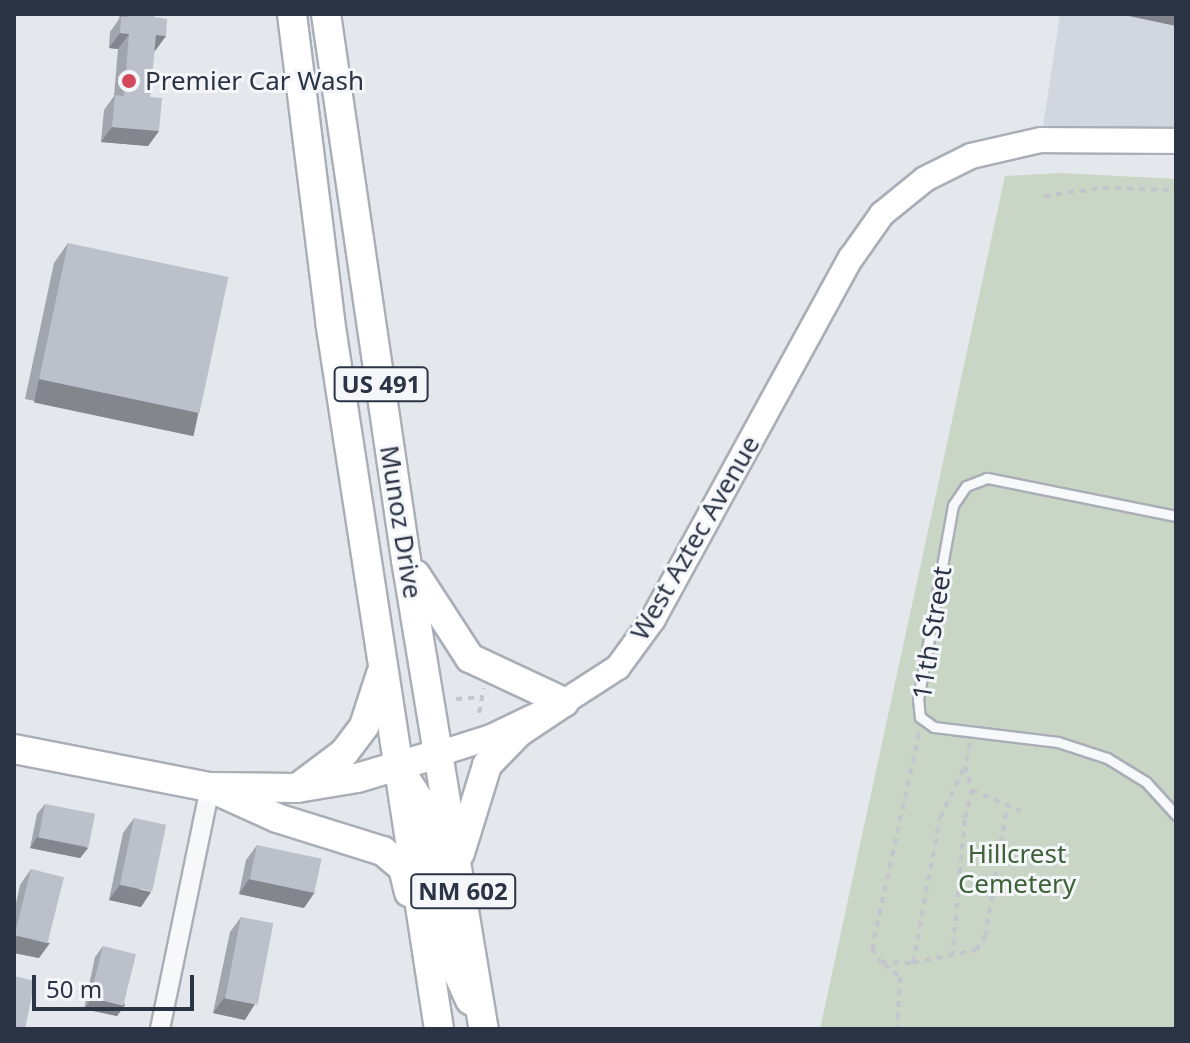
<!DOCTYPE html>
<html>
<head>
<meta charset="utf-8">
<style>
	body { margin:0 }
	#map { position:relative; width:1190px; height:1043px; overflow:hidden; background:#e4e7ec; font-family:"Noto Sans",sans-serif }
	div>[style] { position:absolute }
	.built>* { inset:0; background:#d2d6de }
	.green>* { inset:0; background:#c9d6c5 }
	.path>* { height:4px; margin-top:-2px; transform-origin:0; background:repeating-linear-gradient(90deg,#c2c5cb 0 6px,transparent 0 12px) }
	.roads { filter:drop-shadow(2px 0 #a9aeb7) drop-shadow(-2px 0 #a9aeb7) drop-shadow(0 2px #a9aeb7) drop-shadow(0 -2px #a9aeb7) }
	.service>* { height:9px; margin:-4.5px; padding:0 4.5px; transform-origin:4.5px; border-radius:4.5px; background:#f7f8fa }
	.minor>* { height:18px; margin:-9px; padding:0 9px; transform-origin:9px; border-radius:9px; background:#f7f8fa }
	.secondary>* { height:24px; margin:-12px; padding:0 12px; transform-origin:12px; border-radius:12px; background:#fff }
	.primary>* { height:28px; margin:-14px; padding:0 14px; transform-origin:14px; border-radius:14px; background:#fff }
	.wall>* { inset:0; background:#a1a5ae }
	.shaded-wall>* { inset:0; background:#83868d; transform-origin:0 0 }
	.building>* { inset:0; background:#bbc0ca; transform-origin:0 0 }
	.dots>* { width:22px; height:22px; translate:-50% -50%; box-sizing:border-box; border:4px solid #f4f6f9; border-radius:50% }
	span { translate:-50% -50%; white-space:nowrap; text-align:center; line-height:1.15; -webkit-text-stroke:6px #f4f6f9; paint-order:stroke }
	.shield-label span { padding:2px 6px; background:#f4f6f9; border:2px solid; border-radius:6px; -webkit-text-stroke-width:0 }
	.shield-label { font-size:24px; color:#2b3445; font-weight:700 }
	.poi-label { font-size:26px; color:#2b3445 }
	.left { translate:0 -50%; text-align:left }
	.street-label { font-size:26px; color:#2b3445 }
	.park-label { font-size:26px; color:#3f6138 }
	.frame { position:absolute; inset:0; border:16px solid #2b3445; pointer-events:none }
	.scale { position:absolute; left:32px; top:975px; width:162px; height:36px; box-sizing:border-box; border:4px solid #2b3445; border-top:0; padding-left:10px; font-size:24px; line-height:28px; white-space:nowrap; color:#2b3445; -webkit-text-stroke:6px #f4f6f9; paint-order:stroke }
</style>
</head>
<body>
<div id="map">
	<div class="built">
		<i style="clip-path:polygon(1060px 14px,1176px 14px,1176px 141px,1041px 140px)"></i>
	</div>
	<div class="green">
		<i style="clip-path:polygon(1062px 173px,1176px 179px,1176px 1029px,820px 1029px,1005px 176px)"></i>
	</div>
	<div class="path">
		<i style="left:1044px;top:196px;width:60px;rotate:-7.7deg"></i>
		<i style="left:1103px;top:188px;width:73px;rotate:1.6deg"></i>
		<i style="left:456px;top:699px;width:21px;rotate:-5deg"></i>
		<i style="left:479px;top:713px;width:25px;rotate:-79deg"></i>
		<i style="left:919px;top:733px;width:220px;rotate:102.3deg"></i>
		<i style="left:872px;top:948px;width:17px;rotate:57deg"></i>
		<i style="left:881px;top:962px;width:32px;rotate:2deg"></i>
		<i style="left:913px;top:963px;width:64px;rotate:-11.7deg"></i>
		<i style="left:976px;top:950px;width:16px;rotate:-55deg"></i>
		<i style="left:985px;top:937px;width:132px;rotate:-80.4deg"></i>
		<i style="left:970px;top:743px;width:24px;rotate:102deg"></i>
		<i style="left:965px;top:766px;width:25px;rotate:74deg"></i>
		<i style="left:972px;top:790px;width:53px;rotate:23.2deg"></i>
		<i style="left:952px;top:957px;width:140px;rotate:-84.7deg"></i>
		<i style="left:965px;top:818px;width:29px;rotate:-76deg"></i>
		<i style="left:913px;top:963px;width:147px;rotate:-79.5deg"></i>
		<i style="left:940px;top:818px;width:58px;rotate:-64.3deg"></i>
		<i style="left:884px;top:964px;width:21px;rotate:39deg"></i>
		<i style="left:900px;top:977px;width:52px;rotate:93.3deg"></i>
	</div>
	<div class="roads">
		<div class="service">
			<i style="left:1176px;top:516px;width:193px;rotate:-168.6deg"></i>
			<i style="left:987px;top:478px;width:22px;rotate:159deg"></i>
			<i style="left:966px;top:486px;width:23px;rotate:124deg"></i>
			<i style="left:953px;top:505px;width:197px;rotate:100.2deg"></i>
			<i style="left:918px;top:699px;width:18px;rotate:84deg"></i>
			<i style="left:920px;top:717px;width:17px;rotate:36deg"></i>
			<i style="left:934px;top:727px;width:125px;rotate:6.9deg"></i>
			<i style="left:1058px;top:742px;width:52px;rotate:18.1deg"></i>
			<i style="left:1107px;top:758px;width:46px;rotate:31.6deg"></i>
			<i style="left:1146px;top:782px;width:45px;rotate:47.7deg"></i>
		</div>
		<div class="minor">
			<i style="left:160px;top:1029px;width:247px;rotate:-78.3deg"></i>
		</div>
		<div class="secondary">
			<i style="left:438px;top:754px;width:56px;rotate:-17.8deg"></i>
			<i style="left:491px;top:737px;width:81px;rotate:-25.6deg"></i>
			<i style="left:564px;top:702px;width:64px;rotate:-32.9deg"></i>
			<i style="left:618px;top:667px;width:59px;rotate:-53.9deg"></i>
			<i style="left:653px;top:619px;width:412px;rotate:-61.3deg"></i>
			<i style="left:851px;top:258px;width:54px;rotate:-54.8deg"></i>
			<i style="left:882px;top:214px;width:55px;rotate:-39.1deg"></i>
			<i style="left:925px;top:179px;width:51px;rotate:-26.6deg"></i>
			<i style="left:971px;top:156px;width:72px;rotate:-12.9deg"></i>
			<i style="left:1041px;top:140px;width:135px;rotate:0.4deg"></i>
		</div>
		<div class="primary">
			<i style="left:292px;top:14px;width:309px;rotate:82.9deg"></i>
			<i style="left:330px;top:321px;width:716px;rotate:81.25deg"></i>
			<i style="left:326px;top:14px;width:552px;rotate:81.66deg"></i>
			<i style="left:406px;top:560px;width:475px;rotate:80.6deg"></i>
			<i style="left:416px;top:575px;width:99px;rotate:57deg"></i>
			<i style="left:470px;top:658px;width:104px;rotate:25.1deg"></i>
			<i style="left:14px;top:749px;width:200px;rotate:11deg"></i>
			<i style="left:210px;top:787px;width:87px;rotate:0.7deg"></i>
			<i style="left:297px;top:788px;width:61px;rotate:-9.5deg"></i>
			<i style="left:357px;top:778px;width:84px;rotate:-16.5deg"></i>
			<i style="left:405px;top:778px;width:44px;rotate:57deg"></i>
			<i style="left:429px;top:815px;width:150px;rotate:80.8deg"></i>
			<i style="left:453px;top:963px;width:41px;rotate:65.3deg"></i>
			<i style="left:300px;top:786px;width:55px;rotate:-36.9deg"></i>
			<i style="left:344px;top:753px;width:34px;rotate:-53deg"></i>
			<i style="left:364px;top:726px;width:55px;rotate:-71.9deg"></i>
			<i style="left:222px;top:793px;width:60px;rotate:24.4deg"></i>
			<i style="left:277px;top:818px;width:111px;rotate:17.3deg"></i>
			<i style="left:383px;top:851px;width:26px;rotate:40deg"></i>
			<i style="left:403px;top:868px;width:25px;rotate:76deg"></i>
			<i style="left:460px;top:853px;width:92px;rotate:-72.9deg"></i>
			<i style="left:487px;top:765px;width:46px;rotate:-45.9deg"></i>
			<i style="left:519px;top:732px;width:54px;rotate:-33.7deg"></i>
		</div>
	</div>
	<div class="wall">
		<i style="clip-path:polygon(120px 14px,154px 14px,154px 17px,166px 36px,154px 51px,150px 97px,159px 131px,148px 146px,101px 142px,104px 110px,114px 96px,118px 49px,109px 48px,110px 32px,119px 19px)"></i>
		<i style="clip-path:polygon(68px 243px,198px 413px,184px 433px,25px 399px,54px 263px)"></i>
		<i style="clip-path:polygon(45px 804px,88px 848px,80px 858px,30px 848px,37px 814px)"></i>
		<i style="clip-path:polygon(134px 818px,141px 907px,109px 900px,123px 833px)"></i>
		<i style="clip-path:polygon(257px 845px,304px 908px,239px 894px,246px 860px)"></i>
		<i style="clip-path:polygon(31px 869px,39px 958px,14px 953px,14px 913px,20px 885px)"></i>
		<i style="clip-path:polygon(241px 917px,245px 1020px,213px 1013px,230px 932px)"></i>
		<i style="clip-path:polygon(103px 946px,125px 1005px,117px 1016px,84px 1009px,95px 957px)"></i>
	</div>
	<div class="shaded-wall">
		<i style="clip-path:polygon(1119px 14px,1176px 14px,1176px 26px)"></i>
		<i style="clip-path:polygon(120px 33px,129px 34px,118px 49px,109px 48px)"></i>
		<i style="clip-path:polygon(156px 35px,166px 36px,155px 51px,145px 50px)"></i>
		<i style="clip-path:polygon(112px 127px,159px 131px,148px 146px,101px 142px)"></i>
		<i style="left:39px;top:379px;width:163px;height:24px;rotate:12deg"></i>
		<i style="clip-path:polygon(37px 837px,88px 848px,80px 858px,30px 848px)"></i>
		<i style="clip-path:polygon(249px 879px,315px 892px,304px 908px,239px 894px)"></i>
		<i style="clip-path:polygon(120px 885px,151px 892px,141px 907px,109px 900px)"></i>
		<i style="clip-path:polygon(17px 936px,50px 943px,39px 958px,14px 953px,14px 940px)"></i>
		<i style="clip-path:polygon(92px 998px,125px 1005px,117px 1016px,84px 1009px)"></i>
		<i style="clip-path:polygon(224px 998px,255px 1004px,245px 1020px,213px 1013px)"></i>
	</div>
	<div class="building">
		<i style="clip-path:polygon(129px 14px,154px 14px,154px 17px,167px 19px,166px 36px,156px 35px,150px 97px,162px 98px,159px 131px,112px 127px,115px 95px,124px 96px,129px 34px,120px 33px,121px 17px,129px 17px)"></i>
		<i style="left:68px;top:243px;width:164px;height:139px;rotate:12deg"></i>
		<i style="left:45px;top:804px;width:51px;height:34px;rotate:11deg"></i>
		<i style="left:134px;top:818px;width:33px;height:68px;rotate:12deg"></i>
		<i style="left:257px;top:845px;width:66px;height:35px;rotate:12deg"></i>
		<i style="left:31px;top:869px;width:34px;height:68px;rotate:14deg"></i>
		<i style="left:241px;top:917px;width:33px;height:83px;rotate:11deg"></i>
		<i style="left:103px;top:946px;width:34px;height:53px;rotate:14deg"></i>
		<i style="clip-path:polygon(14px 976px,35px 981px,25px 1029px,14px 1029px)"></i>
	</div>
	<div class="dots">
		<i style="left:129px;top:81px;background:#d1495b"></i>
	</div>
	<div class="shield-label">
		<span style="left:381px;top:384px">US 491</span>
		<span style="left:463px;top:891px">NM 602</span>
	</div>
	<div class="poi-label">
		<span class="left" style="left:145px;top:81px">Premier Car Wash</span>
	</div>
	<div class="street-label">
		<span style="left:401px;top:522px;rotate:81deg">Munoz Drive</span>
		<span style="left:695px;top:538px;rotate:-60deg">West Aztec Avenue</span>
		<span style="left:932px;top:633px;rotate:-81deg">11th Street</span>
	</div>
	<div class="park-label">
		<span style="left:1017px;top:869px">Hillcrest<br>Cemetery</span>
	</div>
	<div class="frame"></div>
	<div class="scale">50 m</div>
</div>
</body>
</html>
